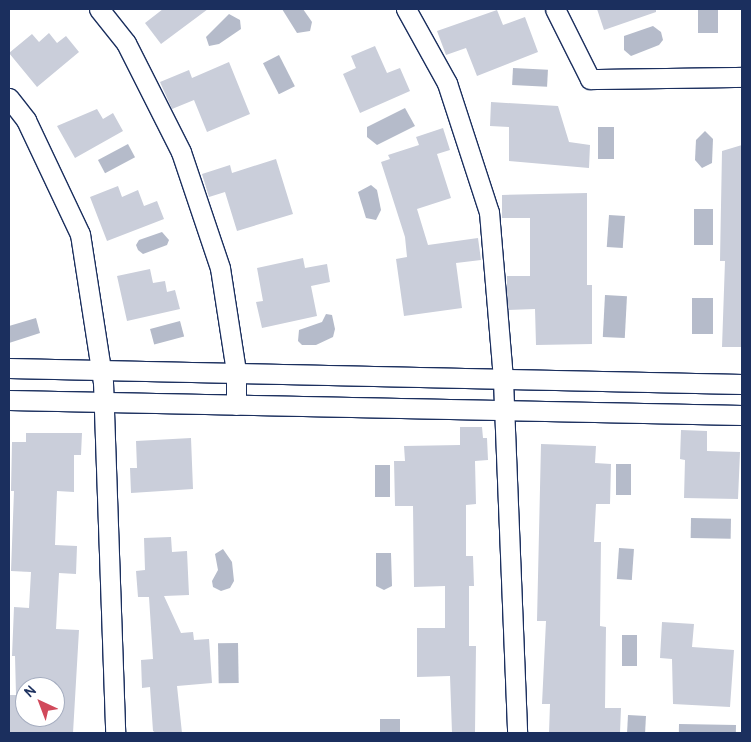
<!DOCTYPE html>
<html>
<head>
<meta charset="utf-8">
<style>
	body { margin:0 }
	#map { position:relative; width:751px; height:742px; overflow:hidden; background:#fff; font-family:Pangolin,sans-serif }
	div>[style] { position:absolute }
	.water>* { inset:0; background:#b5bbca; transform-origin:0 0 }
	.building>* { inset:0; background:#caceda }
	.roads { filter:drop-shadow(1px 0 #1b2f5e) drop-shadow(-1px 0 #1b2f5e) drop-shadow(0 1px #1b2f5e) drop-shadow(0 -1px #1b2f5e) }
	.minor>* { height:19px; margin:-9.5px; padding:0 9.5px; transform-origin:9.5px; border-radius:9.5px; background:#fff }
	span { translate:-50% -50%; white-space:nowrap; text-align:center; line-height:1.15; -webkit-text-stroke:4px #fff; paint-order:stroke }
	.frame { position:absolute; inset:0; border:10px solid #1b2f5e; pointer-events:none }
	.north { position:absolute; left:15px; top:677px; width:50px; height:50px; box-sizing:border-box; background:#fff; border:1px solid #a4acbf; border-radius:50%; rotate:317deg; font-size:14px; font-weight:700; line-height:20px; text-align:center; color:#1b2f5e }
	.north::after { content:''; display:block; margin:auto; width:18px; height:22px; background:#d1495b; clip-path:polygon(50% 0,100% 100%,50% 72%,0 100%) }
</style>
</head>
<body>
<div id="map">
	<div class="water">
		<i style="clip-path:polygon(282px 9px,303px 9px,312px 22px,310px 31px,297px 33px)"></i>
		<i style="left:698px;top:9px;width:20px;height:24px"></i>
		<i style="clip-path:polygon(229px 14px,240px 20px,241px 29px,219px 44px,209px 46px,206px 37px)"></i>
		<i style="clip-path:polygon(653px 26px,661px 32px,663px 40px,659px 45px,631px 56px,624px 50px,624px 36px)"></i>
		<i style="left:279px;top:55px;width:35px;height:18px;rotate:63deg"></i>
		<i style="left:513px;top:68px;width:35px;height:17px;rotate:3deg"></i>
		<i style="clip-path:polygon(405px 108px,415px 126px,377px 145px,367px 137px,367px 127px)"></i>
		<i style="left:598px;top:127px;width:16px;height:32px"></i>
		<i style="clip-path:polygon(705px 131px,713px 139px,712px 163px,702px 168px,695px 160px,696px 140px)"></i>
		<i style="left:128px;top:144px;width:15px;height:34px;rotate:62deg"></i>
		<i style="clip-path:polygon(371px 185px,377px 190px,381px 210px,376px 220px,366px 218px,358px 192px)"></i>
		<i style="left:694px;top:209px;width:19px;height:36px"></i>
		<i style="left:609px;top:215px;width:16px;height:32px;rotate:4deg"></i>
		<i style="clip-path:polygon(162px 232px,169px 240px,167px 245px,143px 254px,138px 250px,136px 245px,139px 240px)"></i>
		<i style="left:605px;top:295px;width:22px;height:42px;rotate:3deg"></i>
		<i style="left:692px;top:298px;width:21px;height:36px"></i>
		<i style="clip-path:polygon(326px 314px,332px 315px,335px 329px,333px 337px,316px 345px,302px 345px,298px 341px,299px 330px,322px 322px)"></i>
		<i style="clip-path:polygon(36px 318px,40px 333px,9px 343px,9px 326px)"></i>
		<i style="left:180px;top:321px;width:16px;height:31px;rotate:75deg"></i>
		<i style="left:616px;top:464px;width:15px;height:31px"></i>
		<i style="left:375px;top:465px;width:15px;height:32px"></i>
		<i style="left:691px;top:518px;width:40px;height:20px;rotate:1deg"></i>
		<i style="left:619px;top:548px;width:15px;height:31px;rotate:4deg"></i>
		<i style="clip-path:polygon(223px 549px,232px 562px,234px 581px,230px 588px,221px 591px,213px 587px,212px 581px,218px 570px,215px 554px)"></i>
		<i style="clip-path:polygon(376px 553px,391px 553px,392px 586px,384px 590px,376px 586px)"></i>
		<i style="left:622px;top:635px;width:15px;height:31px"></i>
		<i style="left:238px;top:643px;width:40px;height:20px;rotate:89deg"></i>
		<i style="left:628px;top:715px;width:18px;height:18px;rotate:3deg"></i>
		<i style="left:400px;top:719px;width:14px;height:20px;rotate:90deg"></i>
		<i style="left:679px;top:724px;width:57px;height:9px;rotate:1deg"></i>
	</div>
	<div class="building">
		<i style="clip-path:polygon(163px 9px,208px 9px,161px 44px,145px 23px)"></i>
		<i style="clip-path:polygon(597px 9px,656px 9px,656px 12px,604px 30px)"></i>
		<i style="clip-path:polygon(497px 10px,503px 25px,525px 17px,538px 52px,477px 76px,466px 48px,446px 55px,437px 31px)"></i>
		<i style="clip-path:polygon(49px 33px,57px 43px,66px 36px,79px 52px,37px 87px,9px 53px,32px 34px,39px 42px)"></i>
		<i style="clip-path:polygon(375px 46px,387px 73px,400px 68px,410px 91px,360px 113px,343px 74px,356px 68px,351px 56px)"></i>
		<i style="clip-path:polygon(229px 62px,250px 114px,207px 132px,194px 100px,172px 109px,160px 82px,189px 70px,192px 78px)"></i>
		<i style="clip-path:polygon(491px 102px,558px 106px,569px 142px,590px 145px,589px 168px,509px 161px,509px 127px,490px 126px)"></i>
		<i style="clip-path:polygon(97px 109px,103px 119px,113px 113px,123px 131px,75px 158px,57px 126px)"></i>
		<i style="clip-path:polygon(443px 128px,450px 150px,437px 154px,451px 198px,417px 209px,428px 245px,478px 238px,481px 260px,456px 263px,462px 308px,404px 316px,396px 259px,407px 257px,405px 237px,381px 162px,390px 159px,388px 155px,419px 145px,416px 137px)"></i>
		<i style="clip-path:polygon(742px 145px,742px 347px,722px 347px,725px 261px,720px 261px,722px 151px)"></i>
		<i style="clip-path:polygon(276px 159px,293px 214px,237px 231px,225px 192px,209px 197px,202px 174px,230px 165px,232px 173px)"></i>
		<i style="clip-path:polygon(118px 186px,122px 197px,138px 190px,144px 206px,157px 201px,164px 219px,107px 241px,90px 197px)"></i>
		<i style="clip-path:polygon(587px 193px,587px 285px,592px 285px,592px 344px,536px 345px,535px 309px,508px 310px,507px 296px,507px 276px,530px 276px,530px 218px,502px 218px,502px 195px)"></i>
		<i style="clip-path:polygon(303px 258px,305px 268px,327px 264px,330px 282px,311px 286px,317px 316px,262px 328px,256px 302px,263px 301px,257px 268px)"></i>
		<i style="clip-path:polygon(150px 269px,153px 283px,165px 281px,167px 292px,175px 290px,180px 309px,127px 321px,117px 276px)"></i>
		<i style="clip-path:polygon(460px 427px,482px 427px,483px 438px,487px 438px,488px 460px,475px 461px,476px 504px,466px 505px,466px 556px,473px 556px,474px 586px,469px 586px,469px 646px,476px 646px,475px 733px,452px 733px,450px 676px,417px 677px,417px 628px,445px 628px,445px 586px,414px 587px,413px 506px,395px 506px,394px 461px,405px 461px,404px 446px,460px 445px)"></i>
		<i style="clip-path:polygon(681px 430px,707px 431px,707px 451px,740px 452px,738px 499px,684px 498px,685px 460px,680px 459px)"></i>
		<i style="clip-path:polygon(evenodd,26px 433px,82px 433px,81px 455px,74px 455px,74px 492px,57px 491px,55px 545px,77px 546px,76px 574px,59px 573px,56px 629px,79px 630px,73px 733px,9px 733px,9px 695px,16px 695px,15px 656px,12px 656px,14px 607px,29px 608px,31px 572px,11px 571px,14px 491px,11px 491px,12px 442px,26px 442px,26px 433px,25px 687px,55px 687px,55px 717px,25px 717px,25px 687px)"></i>
		<i style="clip-path:polygon(191px 438px,193px 489px,131px 493px,130px 468px,137px 468px,136px 441px)"></i>
		<i style="clip-path:polygon(541px 444px,596px 446px,595px 463px,611px 464px,610px 504px,596px 504px,594px 542px,601px 542px,600px 626px,606px 627px,605px 708px,621px 708px,620px 733px,549px 733px,550px 704px,542px 704px,546px 621px,537px 621px)"></i>
		<i style="clip-path:polygon(171px 537px,172px 552px,187px 551px,189px 595px,164px 596px,181px 633px,193px 632px,194px 640px,209px 639px,212px 683px,177px 686px,182px 733px,156px 733px,153px 731px,150px 687px,142px 688px,141px 660px,153px 659px,149px 597px,138px 597px,136px 571px,145px 570px,144px 538px)"></i>
		<i style="clip-path:polygon(662px 622px,694px 624px,692px 647px,734px 650px,730px 707px,673px 704px,672px 659px,660px 658px)"></i>
	</div>
	<div class="roads">
		<div class="minor">
			<i style="left:99px;top:9px;width:43px;rotate:51.5deg"></i>
			<i style="left:126px;top:43px;width:122px;rotate:63.2deg"></i>
			<i style="left:181px;top:152px;width:122px;rotate:71.4deg"></i>
			<i style="left:220px;top:268px;width:104px;rotate:81.2deg"></i>
			<i style="left:236px;top:371px;width:34px;rotate:90deg"></i>
			<i style="left:406px;top:9px;width:85px;rotate:61deg"></i>
			<i style="left:447px;top:83px;width:136px;rotate:72deg"></i>
			<i style="left:489px;top:212px;width:169px;rotate:85.2deg"></i>
			<i style="left:503px;top:380px;width:353px;rotate:87.7deg"></i>
			<i style="left:555px;top:9px;width:78px;rotate:63.4deg"></i>
			<i style="left:590px;top:79px;width:152px;rotate:-0.8deg"></i>
			<i style="left:9px;top:98px;width:28px;rotate:52deg"></i>
			<i style="left:26px;top:120px;width:126px;rotate:64.7deg"></i>
			<i style="left:80px;top:234px;width:150px;rotate:81.2deg"></i>
			<i style="left:103px;top:382px;width:351px;rotate:88deg"></i>
			<i style="left:9px;top:368px;width:733px;rotate:1.25deg"></i>
			<i style="left:9px;top:400px;width:733px;rotate:1.17deg"></i>
		</div>
	</div>
	<div class="frame"></div>
	<div class="north">N</div>
</div>
</body>
</html>
